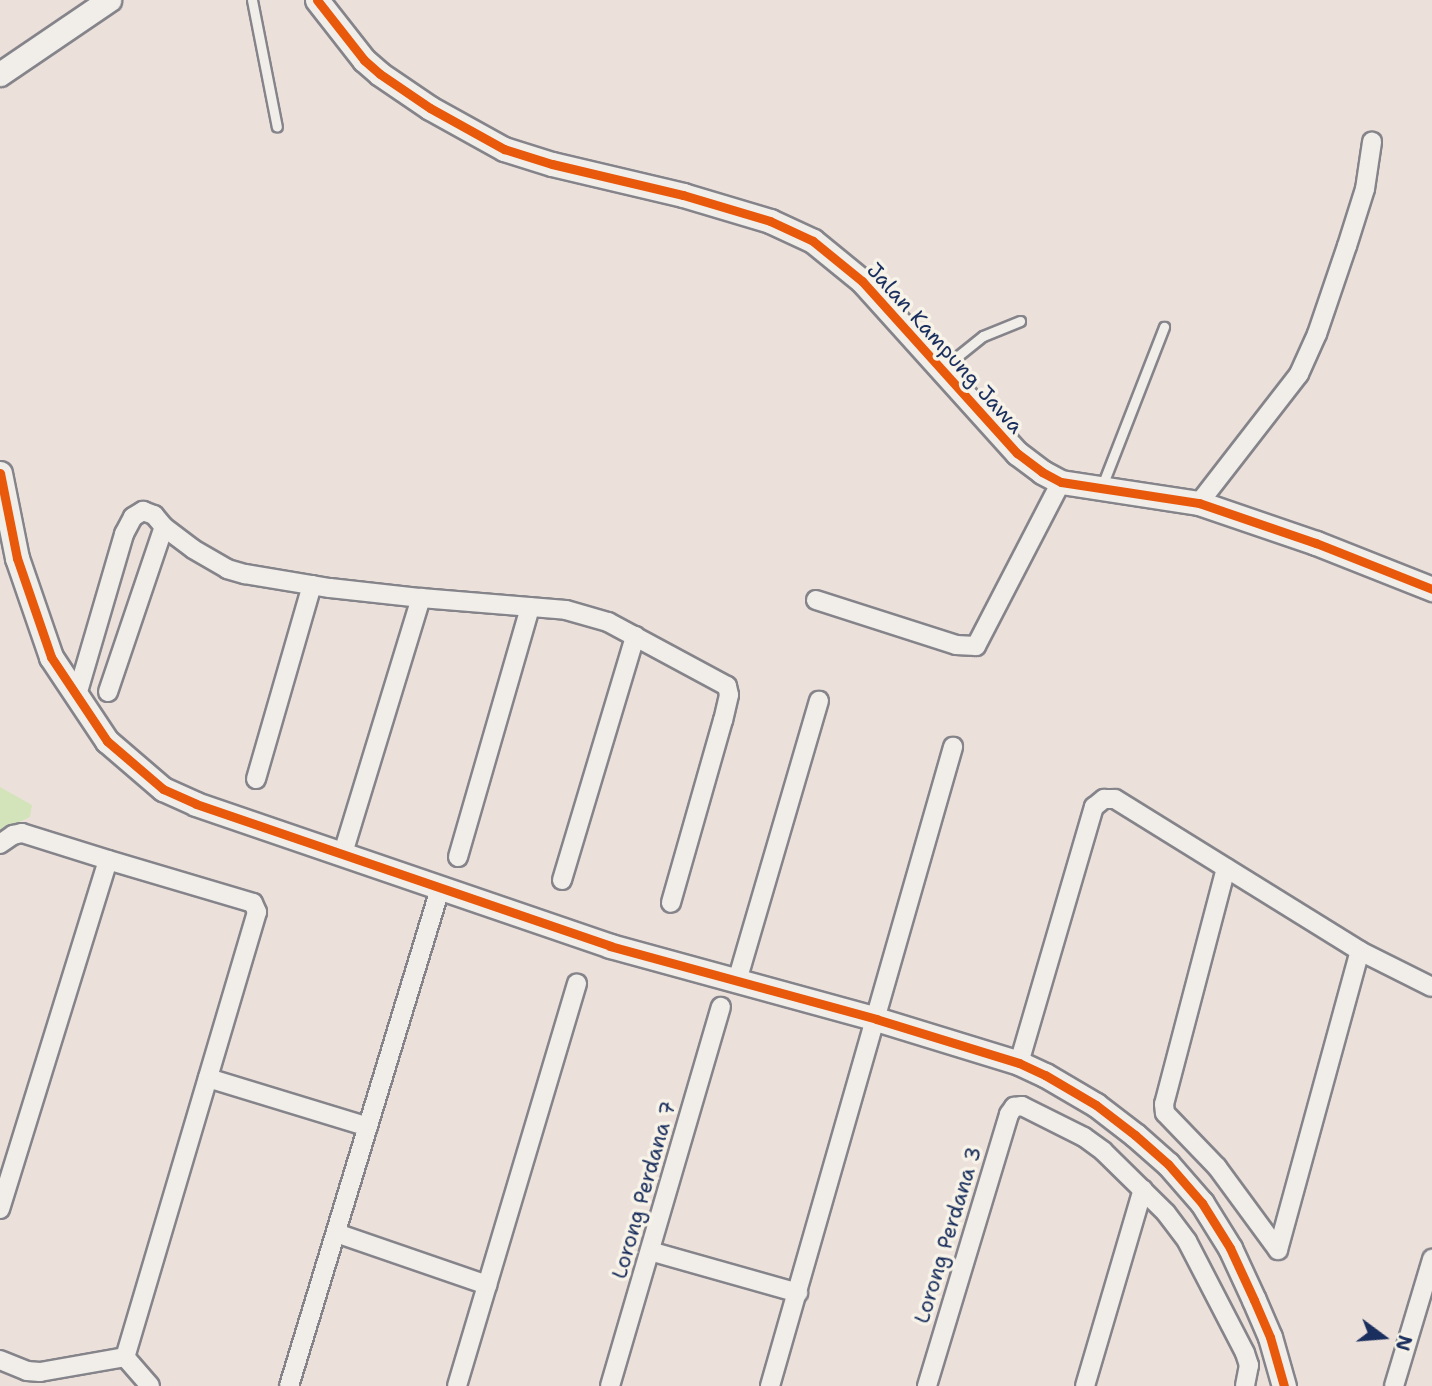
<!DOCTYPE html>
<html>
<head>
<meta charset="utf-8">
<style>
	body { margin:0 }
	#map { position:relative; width:1432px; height:1386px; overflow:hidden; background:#ebe0da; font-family:"Shantell Sans",sans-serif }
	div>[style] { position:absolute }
	.green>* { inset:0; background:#d3e4bb }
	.roads { filter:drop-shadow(2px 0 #85848a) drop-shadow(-2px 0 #85848a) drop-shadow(0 2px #85848a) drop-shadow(0 -2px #85848a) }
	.lane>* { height:9px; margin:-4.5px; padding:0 4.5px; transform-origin:4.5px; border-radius:4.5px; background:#f1eeea }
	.street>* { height:18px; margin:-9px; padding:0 9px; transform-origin:9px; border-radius:9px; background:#f1eeea }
	.secondary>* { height:23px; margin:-11.5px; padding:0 11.5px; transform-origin:11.5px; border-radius:11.5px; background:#f1eeea }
	.cycleway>* { height:9px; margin:-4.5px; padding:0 4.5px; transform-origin:4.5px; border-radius:4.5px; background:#e8590c }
	span { translate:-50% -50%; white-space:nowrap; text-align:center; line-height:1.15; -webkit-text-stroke:7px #f7f3e8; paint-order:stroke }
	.street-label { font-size:21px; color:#1b2f5e }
	.north { position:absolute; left:1348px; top:1302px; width:70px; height:70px; -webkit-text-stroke:5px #f7f3e8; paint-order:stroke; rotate:106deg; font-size:19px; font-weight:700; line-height:28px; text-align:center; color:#1b2f5e }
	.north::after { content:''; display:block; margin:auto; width:24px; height:32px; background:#1b2f5e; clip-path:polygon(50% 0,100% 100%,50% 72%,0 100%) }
</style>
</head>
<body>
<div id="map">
	<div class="green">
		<i style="clip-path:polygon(0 787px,32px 805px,30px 817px,0 831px)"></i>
	</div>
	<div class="roads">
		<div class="lane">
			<i style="left:252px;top:0;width:129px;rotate:78.9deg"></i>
			<i style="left:943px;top:368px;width:51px;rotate:-38.7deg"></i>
			<i style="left:983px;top:336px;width:40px;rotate:-22deg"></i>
			<i style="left:1102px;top:486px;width:171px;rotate:-68.7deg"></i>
		</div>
		<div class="street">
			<i style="left:1199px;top:503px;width:163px;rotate:-52.2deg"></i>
			<i style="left:1299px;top:374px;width:44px;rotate:-65.8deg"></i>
			<i style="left:1317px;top:334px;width:93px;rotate:-71.2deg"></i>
			<i style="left:1347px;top:246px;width:60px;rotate:-72.5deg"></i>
			<i style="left:1365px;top:189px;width:48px;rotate:-81.5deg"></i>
			<i style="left:816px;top:600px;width:147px;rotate:17.8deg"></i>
			<i style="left:956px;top:645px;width:20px;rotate:3deg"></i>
			<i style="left:976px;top:646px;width:185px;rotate:-62.6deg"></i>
			<i style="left:108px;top:692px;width:174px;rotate:-71.3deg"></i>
			<i style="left:164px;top:527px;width:36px;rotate:37deg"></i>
			<i style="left:193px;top:549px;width:39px;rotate:30deg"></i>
			<i style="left:227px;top:569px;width:19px;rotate:16deg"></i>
			<i style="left:245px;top:574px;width:86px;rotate:9.4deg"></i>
			<i style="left:330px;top:588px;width:92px;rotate:6.3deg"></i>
			<i style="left:77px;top:695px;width:168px;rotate:-73.7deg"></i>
			<i style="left:124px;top:534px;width:19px;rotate:-62deg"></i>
			<i style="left:133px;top:517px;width:12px;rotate:-31deg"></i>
			<i style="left:143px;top:511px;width:12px;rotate:20deg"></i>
			<i style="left:154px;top:515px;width:16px;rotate:50deg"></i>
			<i style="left:256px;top:779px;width:202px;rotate:-73.9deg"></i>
			<i style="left:0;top:844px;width:16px;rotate:-35deg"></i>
			<i style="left:13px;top:835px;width:9px;rotate:-13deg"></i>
			<i style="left:22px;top:833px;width:90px;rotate:17.4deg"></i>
			<i style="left:343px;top:853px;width:267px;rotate:-73deg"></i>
			<i style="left:421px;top:598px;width:145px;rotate:4.7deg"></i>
			<i style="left:566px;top:610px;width:44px;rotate:15.9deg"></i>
			<i style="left:608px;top:622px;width:135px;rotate:28.3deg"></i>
			<i style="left:727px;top:686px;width:9px;rotate:77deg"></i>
			<i style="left:729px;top:695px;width:26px;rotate:103deg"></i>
			<i style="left:723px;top:720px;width:190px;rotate:105.9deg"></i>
			<i style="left:458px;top:857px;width:260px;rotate:-73.9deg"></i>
			<i style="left:1226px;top:868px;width:244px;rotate:104.7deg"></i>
			<i style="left:1164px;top:1104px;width:9px;rotate:84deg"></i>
			<i style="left:1165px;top:1113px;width:75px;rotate:46.1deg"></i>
			<i style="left:1217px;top:1167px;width:103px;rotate:53.7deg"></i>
			<i style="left:562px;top:880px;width:255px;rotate:-73.3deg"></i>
			<i style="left:737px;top:981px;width:292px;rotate:-73.7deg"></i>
			<i style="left:1019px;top:1063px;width:267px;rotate:-73.7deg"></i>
			<i style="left:1094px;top:807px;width:13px;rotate:-39deg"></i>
			<i style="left:1104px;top:799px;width:11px"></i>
			<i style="left:1115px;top:799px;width:288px;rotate:31.8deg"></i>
			<i style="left:1360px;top:951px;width:80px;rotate:26.6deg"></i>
			<i style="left:208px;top:1078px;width:167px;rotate:17deg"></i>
			<i style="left:0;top:1209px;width:365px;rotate:-72.8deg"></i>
			<i style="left:108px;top:860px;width:151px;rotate:16.5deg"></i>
			<i style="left:253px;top:903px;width:10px;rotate:66deg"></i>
			<i style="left:257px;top:912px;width:464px;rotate:106.5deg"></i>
			<i style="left:125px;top:1357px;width:38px;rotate:49deg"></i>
			<i style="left:336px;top:1233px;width:160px;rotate:19deg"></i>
			<i style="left:1278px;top:1250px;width:310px;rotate:-74.7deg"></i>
			<i style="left:650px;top:1251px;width:154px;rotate:15.8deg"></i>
			<i style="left:0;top:1360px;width:29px;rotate:22deg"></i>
			<i style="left:27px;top:1371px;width:13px;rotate:4deg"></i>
			<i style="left:40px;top:1372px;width:86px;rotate:-10deg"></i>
			<i style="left:289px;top:1386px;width:519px;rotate:-73.1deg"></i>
			<i style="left:457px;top:1386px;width:420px;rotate:-73.4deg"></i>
			<i style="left:610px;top:1386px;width:395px;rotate:-73.7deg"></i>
			<i style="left:770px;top:1386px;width:665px;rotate:-74.02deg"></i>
			<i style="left:927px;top:1386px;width:284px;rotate:-73.2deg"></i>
			<i style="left:1009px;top:1114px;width:9px;rotate:-54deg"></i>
			<i style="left:1014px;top:1107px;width:8px;rotate:-7deg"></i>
			<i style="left:1022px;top:1106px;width:69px;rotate:26.6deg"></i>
			<i style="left:1084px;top:1137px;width:24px;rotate:36deg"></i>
			<i style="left:1103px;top:1151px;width:88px;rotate:44.5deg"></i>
			<i style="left:1166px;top:1213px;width:35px;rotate:53deg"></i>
			<i style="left:1187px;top:1241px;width:126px;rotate:62.6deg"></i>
			<i style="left:1245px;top:1353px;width:13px;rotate:72deg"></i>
			<i style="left:1249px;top:1365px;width:21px;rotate:101deg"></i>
			<i style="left:1085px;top:1386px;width:205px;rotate:-73.6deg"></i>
			<i style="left:1394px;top:1386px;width:133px;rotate:-73.3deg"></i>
		</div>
		<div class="secondary">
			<i style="left:317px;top:0;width:76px;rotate:51.9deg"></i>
			<i style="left:364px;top:60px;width:21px;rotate:41deg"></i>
			<i style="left:380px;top:74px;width:60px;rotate:34.2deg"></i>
			<i style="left:430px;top:108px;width:85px;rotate:29deg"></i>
			<i style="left:504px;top:149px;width:50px;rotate:17.4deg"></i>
			<i style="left:552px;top:164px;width:135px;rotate:13.3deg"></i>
			<i style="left:683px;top:195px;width:91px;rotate:16.6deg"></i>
			<i style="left:770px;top:221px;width:47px;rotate:24.9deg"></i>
			<i style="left:813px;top:241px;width:63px;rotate:39.2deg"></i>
			<i style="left:862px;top:281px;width:232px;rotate:48deg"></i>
			<i style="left:1017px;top:453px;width:31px;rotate:37deg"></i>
			<i style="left:1042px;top:472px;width:21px;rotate:28deg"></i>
			<i style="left:1061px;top:482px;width:140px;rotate:8.7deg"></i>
			<i style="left:1199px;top:503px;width:124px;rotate:18.9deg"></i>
			<i style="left:1316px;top:543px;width:125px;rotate:21.6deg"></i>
			<i style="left:0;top:74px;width:132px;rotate:-34.2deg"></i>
			<i style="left:0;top:473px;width:87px;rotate:78.7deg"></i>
			<i style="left:17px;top:558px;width:105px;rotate:71deg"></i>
			<i style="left:51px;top:657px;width:101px;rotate:56.3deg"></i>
			<i style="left:107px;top:741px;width:74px;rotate:40.6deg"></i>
			<i style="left:163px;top:789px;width:36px;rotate:24deg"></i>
			<i style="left:196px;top:804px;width:438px;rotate:18.9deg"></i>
			<i style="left:610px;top:946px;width:276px;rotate:15.3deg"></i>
			<i style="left:876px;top:1019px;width:150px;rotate:17.1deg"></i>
			<i style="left:1019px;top:1063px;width:29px;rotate:25deg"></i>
			<i style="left:1045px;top:1075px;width:59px;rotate:30.5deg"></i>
			<i style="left:1096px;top:1105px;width:49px;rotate:37.6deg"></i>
			<i style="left:1135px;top:1135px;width:44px;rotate:41.3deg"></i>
			<i style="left:1168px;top:1164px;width:52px;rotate:48.9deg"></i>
			<i style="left:1202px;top:1203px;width:53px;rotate:58.1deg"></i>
			<i style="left:1230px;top:1248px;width:57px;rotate:65.2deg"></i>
			<i style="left:1254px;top:1300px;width:40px;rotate:66.6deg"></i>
			<i style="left:1270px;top:1337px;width:51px;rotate:74.1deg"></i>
		</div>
	</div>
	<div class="cycleway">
		<i style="left:317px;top:0;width:76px;rotate:51.9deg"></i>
		<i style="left:364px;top:60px;width:21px;rotate:41deg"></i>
		<i style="left:380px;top:74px;width:60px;rotate:34.2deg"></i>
		<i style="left:430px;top:108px;width:85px;rotate:29deg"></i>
		<i style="left:504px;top:149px;width:50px;rotate:17.4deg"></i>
		<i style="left:552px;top:164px;width:135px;rotate:13.3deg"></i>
		<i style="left:683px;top:195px;width:91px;rotate:16.6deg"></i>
		<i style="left:770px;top:221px;width:47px;rotate:24.9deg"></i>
		<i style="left:813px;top:241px;width:63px;rotate:39.2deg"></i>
		<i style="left:862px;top:281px;width:232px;rotate:48deg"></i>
		<i style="left:1017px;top:453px;width:31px;rotate:37deg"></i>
		<i style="left:1042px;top:472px;width:21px;rotate:28deg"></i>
		<i style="left:1061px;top:482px;width:140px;rotate:8.7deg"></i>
		<i style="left:1199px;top:503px;width:124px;rotate:18.9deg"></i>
		<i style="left:1316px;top:543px;width:125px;rotate:21.6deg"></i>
		<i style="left:0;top:473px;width:87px;rotate:78.7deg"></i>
		<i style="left:17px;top:558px;width:105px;rotate:71deg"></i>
		<i style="left:51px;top:657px;width:101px;rotate:56.3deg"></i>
		<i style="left:107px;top:741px;width:74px;rotate:40.6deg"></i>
		<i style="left:163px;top:789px;width:36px;rotate:24deg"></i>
		<i style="left:196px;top:804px;width:438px;rotate:18.9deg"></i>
		<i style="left:610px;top:946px;width:276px;rotate:15.3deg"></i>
		<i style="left:876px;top:1019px;width:150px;rotate:17.1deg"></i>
		<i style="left:1019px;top:1063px;width:29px;rotate:25deg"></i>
		<i style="left:1045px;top:1075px;width:59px;rotate:30.5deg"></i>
		<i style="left:1096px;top:1105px;width:49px;rotate:37.6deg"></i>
		<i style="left:1135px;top:1135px;width:44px;rotate:41.3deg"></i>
		<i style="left:1168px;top:1164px;width:52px;rotate:48.9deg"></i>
		<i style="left:1202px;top:1203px;width:53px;rotate:58.1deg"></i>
		<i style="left:1230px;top:1248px;width:57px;rotate:65.2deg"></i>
		<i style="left:1254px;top:1300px;width:40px;rotate:66.6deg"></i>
		<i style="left:1270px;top:1337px;width:51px;rotate:74.1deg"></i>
	</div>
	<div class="street-label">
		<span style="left:945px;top:348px;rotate:48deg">Jalan Kampung Jawa</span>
		<span style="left:644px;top:1190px;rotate:-74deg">Lorong Perdana 7</span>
		<span style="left:948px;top:1235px;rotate:-73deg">Lorong Perdana 3</span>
	</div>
	<div class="north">N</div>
</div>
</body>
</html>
